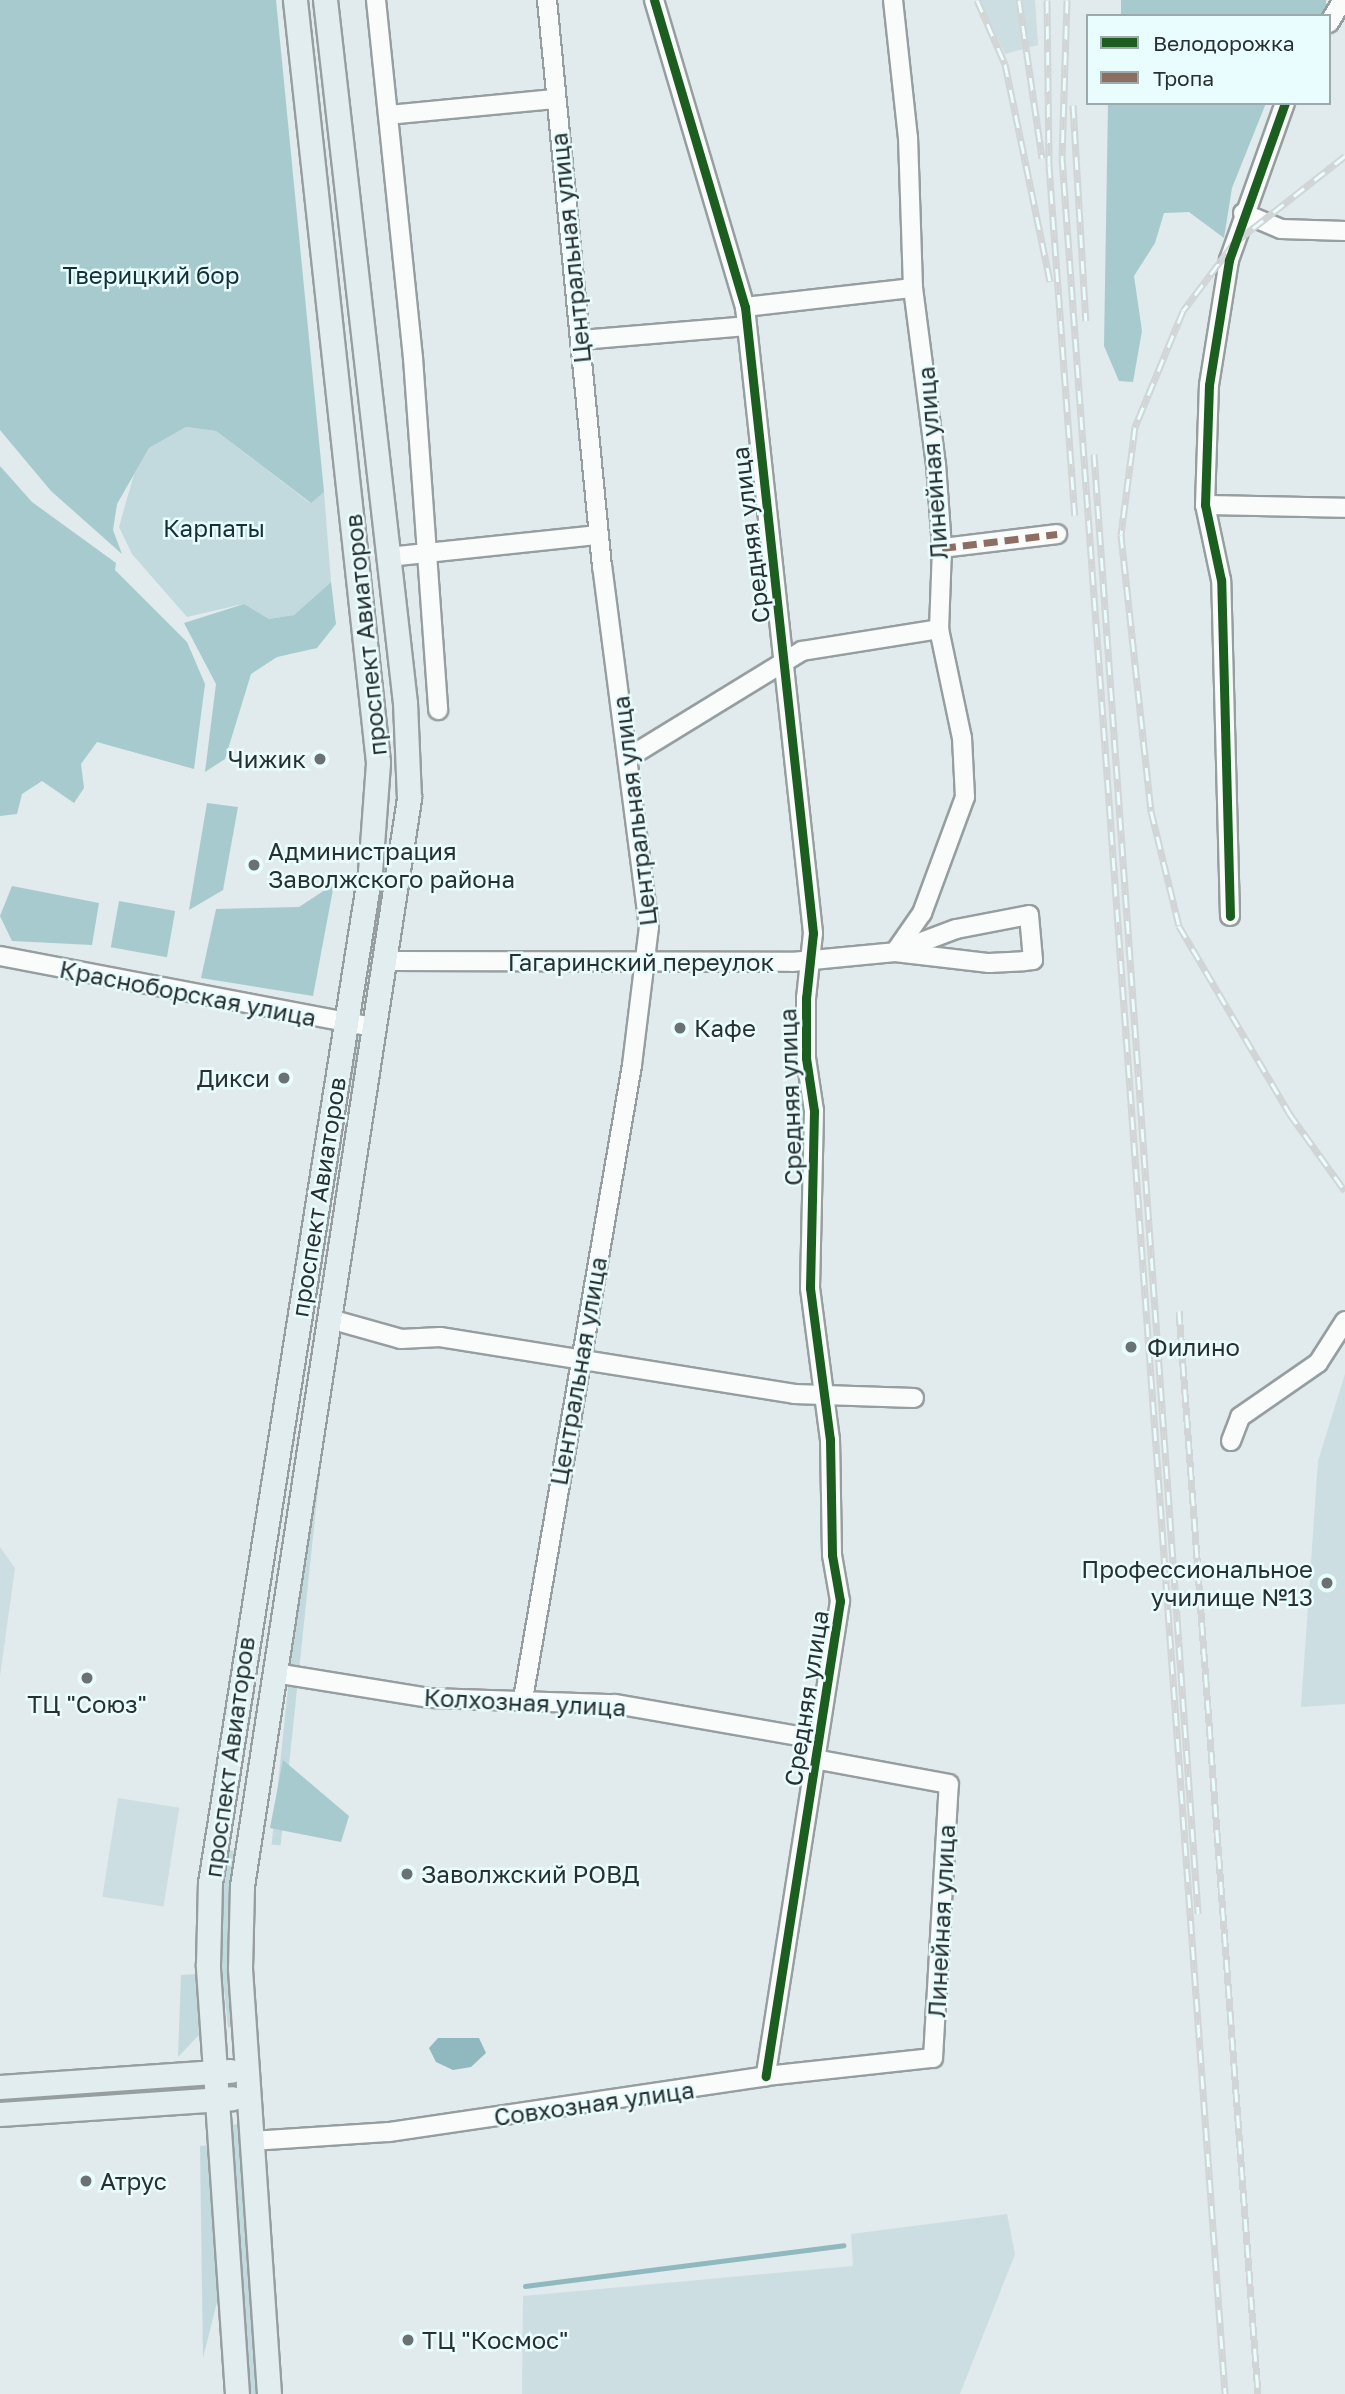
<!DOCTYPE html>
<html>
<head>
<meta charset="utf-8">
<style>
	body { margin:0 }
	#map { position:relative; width:1345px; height:2394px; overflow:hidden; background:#e1eaec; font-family:"Golos Text",sans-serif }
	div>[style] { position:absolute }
	.built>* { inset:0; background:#ccdee1; transform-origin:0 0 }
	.green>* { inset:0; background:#c2dadd; transform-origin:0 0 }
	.forest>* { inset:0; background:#a7cace; transform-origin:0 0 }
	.water>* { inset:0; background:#8fb9be }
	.stream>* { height:4.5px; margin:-2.25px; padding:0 2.25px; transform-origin:2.25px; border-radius:2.25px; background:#8fb9be }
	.roads { filter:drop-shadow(2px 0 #979e9f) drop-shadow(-2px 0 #979e9f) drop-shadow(0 2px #979e9f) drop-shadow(0 -2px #979e9f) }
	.minor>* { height:18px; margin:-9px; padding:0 9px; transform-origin:9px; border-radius:9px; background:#fafcfc }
	.major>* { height:23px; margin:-11.5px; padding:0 11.5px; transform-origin:11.5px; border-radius:11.5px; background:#e2edef }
	.rail>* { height:7px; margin-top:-3.5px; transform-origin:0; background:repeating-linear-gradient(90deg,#e9fcfe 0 13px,#d2d5d5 0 26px); box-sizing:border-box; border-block:2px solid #d2d5d5 }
	.quiet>* { height:7px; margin-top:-3.5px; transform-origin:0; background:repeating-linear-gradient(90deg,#8d6e63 0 14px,transparent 0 21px) }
	.cycleway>* { height:9px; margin:-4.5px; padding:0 4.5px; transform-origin:4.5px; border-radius:4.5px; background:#1b5e20 }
	.dots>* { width:19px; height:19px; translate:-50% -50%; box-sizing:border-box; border:4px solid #e9fcfe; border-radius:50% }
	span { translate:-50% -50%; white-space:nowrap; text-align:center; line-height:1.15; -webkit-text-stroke:5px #e9fcfe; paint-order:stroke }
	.street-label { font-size:24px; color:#293031 }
	.park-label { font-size:24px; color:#133134 }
	.poi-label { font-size:24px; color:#293031 }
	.right { translate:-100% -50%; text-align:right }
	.left { translate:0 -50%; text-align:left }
	.legend { position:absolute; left:1086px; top:14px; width:245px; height:91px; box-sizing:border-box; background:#e9fcfe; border:2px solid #9caaac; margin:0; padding:9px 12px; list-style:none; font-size:21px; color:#293031 }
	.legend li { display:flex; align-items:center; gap:14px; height:35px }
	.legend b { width:35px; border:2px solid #9caaac }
</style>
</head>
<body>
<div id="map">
	<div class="built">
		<i style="clip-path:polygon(979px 0,1035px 0,1038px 45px,1005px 54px)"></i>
		<i style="clip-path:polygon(1345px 1374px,1345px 1704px,1301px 1707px,1318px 1461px)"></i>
		<i style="clip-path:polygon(0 1547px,15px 1568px,0 1676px)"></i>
		<i style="left:118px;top:1798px;width:62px;height:100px;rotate:9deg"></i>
		<i style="clip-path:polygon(1007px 2214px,1015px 2254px,960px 2394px,522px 2394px,523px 2296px,853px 2266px,851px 2234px)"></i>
	</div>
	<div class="green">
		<i style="clip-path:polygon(186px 427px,216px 431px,310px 503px,324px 492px,331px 582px,294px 615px,269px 619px,243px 604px,187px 617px,132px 554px,119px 527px,134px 474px,149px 448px)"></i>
		<i style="left:379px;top:897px;width:9px;height:119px;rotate:6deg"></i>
		<i style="left:357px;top:1032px;width:9px;height:817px;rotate:6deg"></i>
		<i style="clip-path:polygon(226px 1850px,234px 1851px,228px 1904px,233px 2026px,228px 2028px,220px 1949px)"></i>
		<i style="clip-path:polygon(197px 1974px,199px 2035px,178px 2057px,181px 1975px)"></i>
		<i style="left:162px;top:2086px;width:6px;height:162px;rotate:90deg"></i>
		<i style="clip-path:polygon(241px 2124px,261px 2394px,250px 2394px,232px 2125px)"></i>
		<i style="clip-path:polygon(211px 2145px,221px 2286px,203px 2358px,200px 2146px)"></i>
	</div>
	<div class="forest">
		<i style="clip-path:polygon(0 0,276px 0,324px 492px,311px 503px,216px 431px,186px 427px,149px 448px,117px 504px,113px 530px,122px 554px,51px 491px,0 430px)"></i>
		<i style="left:1121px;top:0;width:205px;height:16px"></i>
		<i style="clip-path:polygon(1108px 103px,1266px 103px,1232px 188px,1224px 238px,1189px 212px,1164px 213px,1155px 243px,1134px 276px,1142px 331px,1133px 382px,1119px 381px,1104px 346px)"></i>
		<i style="clip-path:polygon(0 466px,32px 502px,116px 563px,115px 570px,187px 642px,205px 684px,194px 769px,97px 742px,81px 764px,84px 788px,74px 803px,42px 781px,22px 794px,17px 814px,0 816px)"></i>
		<i style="clip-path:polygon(331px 582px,336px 624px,317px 648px,277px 657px,251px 674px,225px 759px,205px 772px,216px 684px,184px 623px,244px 604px,269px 619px,294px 615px)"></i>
		<i style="clip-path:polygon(207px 803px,238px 807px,223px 890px,189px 910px)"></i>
		<i style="clip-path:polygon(334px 884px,313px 996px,201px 978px,216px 909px,299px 907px)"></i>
		<i style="clip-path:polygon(12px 886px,99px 903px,92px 945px,12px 941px,0 916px)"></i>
		<i style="left:119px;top:901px;width:57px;height:47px;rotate:10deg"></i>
		<i style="clip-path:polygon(283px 1760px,349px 1816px,341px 1842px,270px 1828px)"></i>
	</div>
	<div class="water">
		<i style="clip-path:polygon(438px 2038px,479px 2038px,486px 2053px,471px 2067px,453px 2070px,436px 2062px,429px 2048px)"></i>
	</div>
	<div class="stream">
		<i style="left:525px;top:2286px;width:321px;rotate:-7.3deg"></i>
	</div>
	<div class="roads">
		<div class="minor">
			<i style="left:376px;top:0;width:360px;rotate:84.1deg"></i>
			<i style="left:413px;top:358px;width:353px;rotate:85.9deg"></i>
			<i style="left:654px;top:0;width:320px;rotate:73.5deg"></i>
			<i style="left:745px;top:307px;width:630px;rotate:83.8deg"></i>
			<i style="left:813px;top:933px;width:65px;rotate:96.1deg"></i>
			<i style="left:806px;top:998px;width:60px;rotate:90deg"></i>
			<i style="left:806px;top:1058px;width:54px;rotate:81.4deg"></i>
			<i style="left:814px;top:1111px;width:177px;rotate:91.3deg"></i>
			<i style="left:810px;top:1288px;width:152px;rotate:82.5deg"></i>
			<i style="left:830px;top:1439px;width:116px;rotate:89deg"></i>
			<i style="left:832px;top:1555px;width:47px;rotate:80.1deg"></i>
			<i style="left:840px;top:1601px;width:481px;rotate:98.9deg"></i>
			<i style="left:893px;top:0;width:138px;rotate:83.8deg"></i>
			<i style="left:908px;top:137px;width:151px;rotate:88.1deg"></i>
			<i style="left:913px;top:288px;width:177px;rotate:82.6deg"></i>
			<i style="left:936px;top:464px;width:84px;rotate:85.9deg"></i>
			<i style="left:942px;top:548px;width:81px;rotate:92.1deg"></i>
			<i style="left:939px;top:629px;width:111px;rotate:78.1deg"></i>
			<i style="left:962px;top:738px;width:59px;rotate:87.1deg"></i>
			<i style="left:965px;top:797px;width:124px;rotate:110.3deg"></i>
			<i style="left:922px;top:913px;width:47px;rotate:124.7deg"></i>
			<i style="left:1329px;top:23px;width:27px;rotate:-59deg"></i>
			<i style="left:388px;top:115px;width:166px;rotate:-5.5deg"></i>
			<i style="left:1243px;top:213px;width:41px;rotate:22.8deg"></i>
			<i style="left:1281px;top:229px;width:64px;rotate:1.8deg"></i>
			<i style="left:745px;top:307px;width:169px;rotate:-6.5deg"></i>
			<i style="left:581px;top:340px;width:166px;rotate:-4.8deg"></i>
			<i style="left:1205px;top:505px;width:140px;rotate:1.2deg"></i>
			<i style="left:942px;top:548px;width:116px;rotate:-6.9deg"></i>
			<i style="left:388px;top:557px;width:212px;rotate:-6deg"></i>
			<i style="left:629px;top:757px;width:203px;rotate:-31.5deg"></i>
			<i style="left:802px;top:651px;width:139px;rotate:-9.1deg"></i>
			<i style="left:1230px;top:916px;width:336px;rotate:-91.5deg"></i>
			<i style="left:1221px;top:580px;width:77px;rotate:-102deg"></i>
			<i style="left:1205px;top:505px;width:120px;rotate:-88.1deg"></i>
			<i style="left:1209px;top:385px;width:127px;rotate:-80.9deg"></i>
			<i style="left:1229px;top:260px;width:167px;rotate:-70.4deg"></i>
			<i style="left:0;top:956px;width:383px;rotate:10.8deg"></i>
			<i style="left:386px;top:961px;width:406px;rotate:0.1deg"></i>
			<i style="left:792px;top:962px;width:103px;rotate:-5.5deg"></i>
			<i style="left:895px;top:952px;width:95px;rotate:6.7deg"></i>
			<i style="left:989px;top:963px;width:35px;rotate:-3deg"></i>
			<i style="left:1024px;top:961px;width:9px;rotate:-6deg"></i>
			<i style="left:1033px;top:960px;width:45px;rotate:-95.1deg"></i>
			<i style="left:1029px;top:915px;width:74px;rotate:169.1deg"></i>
			<i style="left:956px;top:929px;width:65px;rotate:159.3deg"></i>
			<i style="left:330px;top:1319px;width:74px;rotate:15.7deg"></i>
			<i style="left:401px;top:1339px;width:39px;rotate:-3deg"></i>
			<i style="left:440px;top:1337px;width:359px;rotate:9.1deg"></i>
			<i style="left:794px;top:1394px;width:120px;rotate:1.9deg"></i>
			<i style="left:1231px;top:1441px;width:26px;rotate:-69deg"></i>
			<i style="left:1240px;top:1417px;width:95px;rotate:-34.7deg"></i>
			<i style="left:1318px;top:1363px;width:50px;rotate:-57.3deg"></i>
			<i style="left:275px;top:1673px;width:157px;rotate:9.2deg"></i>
			<i style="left:430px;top:1698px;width:185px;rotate:1.9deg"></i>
			<i style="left:615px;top:1704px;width:204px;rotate:9.9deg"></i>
			<i style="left:523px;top:1699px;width:643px;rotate:-80.24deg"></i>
			<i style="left:632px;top:1065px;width:139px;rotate:-83deg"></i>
			<i style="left:649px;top:927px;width:363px;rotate:-97.4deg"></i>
			<i style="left:602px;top:567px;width:570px;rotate:-95.54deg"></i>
			<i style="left:253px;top:2141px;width:136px;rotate:-3.8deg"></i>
			<i style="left:389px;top:2132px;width:381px;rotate:-8.4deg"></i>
			<i style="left:766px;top:2076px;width:168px;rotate:-6.2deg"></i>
			<i style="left:933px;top:2058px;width:274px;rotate:-86.7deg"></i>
			<i style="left:949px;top:1784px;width:137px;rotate:-169.5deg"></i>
		</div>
		<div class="major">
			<i style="left:0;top:2087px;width:231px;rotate:-4deg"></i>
			<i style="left:0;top:2114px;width:233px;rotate:-3.9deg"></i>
			<i style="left:237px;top:2394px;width:431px;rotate:-93.9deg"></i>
			<i style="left:208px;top:1964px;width:81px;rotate:-88.6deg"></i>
			<i style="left:210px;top:1883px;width:1024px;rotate:-81.01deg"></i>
			<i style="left:370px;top:872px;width:110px;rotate:-85.8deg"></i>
			<i style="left:378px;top:762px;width:767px;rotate:-96.22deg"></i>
			<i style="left:269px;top:2394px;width:427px;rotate:-93.9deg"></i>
			<i style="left:240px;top:1968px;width:82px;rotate:-88.6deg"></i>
			<i style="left:242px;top:1886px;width:1101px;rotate:-81.27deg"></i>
			<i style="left:409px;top:798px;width:95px;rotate:-92.4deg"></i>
			<i style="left:405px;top:703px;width:708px;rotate:-96.49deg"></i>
		</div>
	</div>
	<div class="rail">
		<i style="left:977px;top:0;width:70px;rotate:66.4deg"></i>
		<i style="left:1005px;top:64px;width:222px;rotate:78.3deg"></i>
		<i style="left:1019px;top:0;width:160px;rotate:81.7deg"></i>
		<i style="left:1047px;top:0;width:165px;rotate:89.3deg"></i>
		<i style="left:1049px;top:165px;width:351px;rotate:85.8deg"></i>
		<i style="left:1067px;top:0;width:157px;rotate:91.8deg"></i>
		<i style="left:1062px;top:157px;width:2243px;rotate:85.83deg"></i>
		<i style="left:1073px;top:105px;width:216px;rotate:86.6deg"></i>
		<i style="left:1345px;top:156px;width:141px;rotate:141.9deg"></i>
		<i style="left:1234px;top:243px;width:85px;rotate:126.9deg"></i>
		<i style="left:1183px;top:311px;width:126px;rotate:112.5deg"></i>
		<i style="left:1135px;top:427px;width:109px;rotate:97.4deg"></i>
		<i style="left:1121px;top:535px;width:278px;rotate:83.8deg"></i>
		<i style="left:1151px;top:811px;width:118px;rotate:76.3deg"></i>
		<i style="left:1179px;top:926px;width:217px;rotate:59.5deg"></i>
		<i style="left:1289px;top:1113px;width:96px;rotate:54.3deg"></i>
		<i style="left:1094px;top:454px;width:1463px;rotate:85.92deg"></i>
		<i style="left:1179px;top:1311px;width:1086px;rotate:85.83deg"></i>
	</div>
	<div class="quiet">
		<i style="left:942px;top:548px;width:116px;rotate:-6.9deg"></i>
	</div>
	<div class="cycleway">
		<i style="left:654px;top:0;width:320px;rotate:73.5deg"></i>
		<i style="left:745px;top:307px;width:630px;rotate:83.8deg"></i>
		<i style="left:813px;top:933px;width:65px;rotate:96.1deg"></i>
		<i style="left:806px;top:998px;width:60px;rotate:90deg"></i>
		<i style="left:806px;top:1058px;width:54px;rotate:81.4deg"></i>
		<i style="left:814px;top:1111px;width:177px;rotate:91.3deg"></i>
		<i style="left:810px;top:1288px;width:152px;rotate:82.5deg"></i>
		<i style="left:830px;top:1439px;width:116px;rotate:89deg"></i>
		<i style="left:832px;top:1555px;width:47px;rotate:80.1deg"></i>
		<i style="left:840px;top:1601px;width:481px;rotate:98.9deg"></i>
		<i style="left:1230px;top:916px;width:336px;rotate:-91.5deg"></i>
		<i style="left:1221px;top:580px;width:77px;rotate:-102deg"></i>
		<i style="left:1205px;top:505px;width:120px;rotate:-88.1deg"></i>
		<i style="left:1209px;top:385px;width:127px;rotate:-80.9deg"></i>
		<i style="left:1229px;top:260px;width:167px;rotate:-70.4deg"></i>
	</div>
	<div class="dots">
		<i style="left:320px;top:759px;background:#697172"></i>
		<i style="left:254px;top:865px;background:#697172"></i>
		<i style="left:680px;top:1028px;background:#697172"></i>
		<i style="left:284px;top:1078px;background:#697172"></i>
		<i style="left:1131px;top:1347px;background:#697172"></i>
		<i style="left:1327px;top:1583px;background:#697172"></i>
		<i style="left:87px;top:1678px;background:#697172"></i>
		<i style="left:407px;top:1874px;background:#697172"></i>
		<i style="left:86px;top:2181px;background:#697172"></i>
		<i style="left:408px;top:2340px;background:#697172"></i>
	</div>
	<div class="street-label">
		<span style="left:570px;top:248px;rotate:-96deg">Центральная улица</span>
		<span style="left:932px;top:463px;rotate:-94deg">Линейная улица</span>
		<span style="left:750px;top:535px;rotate:-97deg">Средняя улица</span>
		<span style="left:365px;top:635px;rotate:-96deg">проспект Авиаторов</span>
		<span style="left:634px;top:811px;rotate:-97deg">Центральная улица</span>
		<span style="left:641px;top:962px">Гагаринский переулок</span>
		<span style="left:188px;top:993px;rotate:11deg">Красноборская улица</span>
		<span style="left:790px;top:1097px;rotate:-92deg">Средняя улица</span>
		<span style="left:318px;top:1197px;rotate:-81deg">проспект Авиаторов</span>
		<span style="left:578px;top:1371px;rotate:-80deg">Центральная улица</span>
		<span style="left:806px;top:1698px;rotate:-81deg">Средняя улица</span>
		<span style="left:525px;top:1702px;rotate:3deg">Колхозная улица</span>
		<span style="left:229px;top:1757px;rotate:-82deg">проспект Авиаторов</span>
		<span style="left:941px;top:1921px;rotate:-87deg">Линейная улица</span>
		<span style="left:594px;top:2103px;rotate:-8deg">Совхозная улица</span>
	</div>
	<div class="park-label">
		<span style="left:151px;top:275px">Тверицкий бор</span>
		<span style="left:214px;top:528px">Карпаты</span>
	</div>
	<div class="poi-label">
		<span class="right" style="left:306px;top:759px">Чижик</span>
		<span class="left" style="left:268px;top:865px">Администрация<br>Заволжского района</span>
		<span class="left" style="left:694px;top:1028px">Кафе</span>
		<span class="right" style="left:270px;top:1078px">Дикси</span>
		<span class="left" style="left:1147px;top:1347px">Филино</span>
		<span class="right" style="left:1313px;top:1583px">Профессиональное<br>училище №13</span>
		<span style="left:87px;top:1704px">ТЦ "Союз"</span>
		<span class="left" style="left:421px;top:1874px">Заволжский РОВД</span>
		<span class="left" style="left:100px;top:2181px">Атрус</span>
		<span class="left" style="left:422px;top:2340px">ТЦ "Космос"</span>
	</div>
	<ul class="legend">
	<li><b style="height:9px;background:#1b5e20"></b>Велодорожка</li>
	<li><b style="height:9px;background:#8d6e63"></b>Тропа</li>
	</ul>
</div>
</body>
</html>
